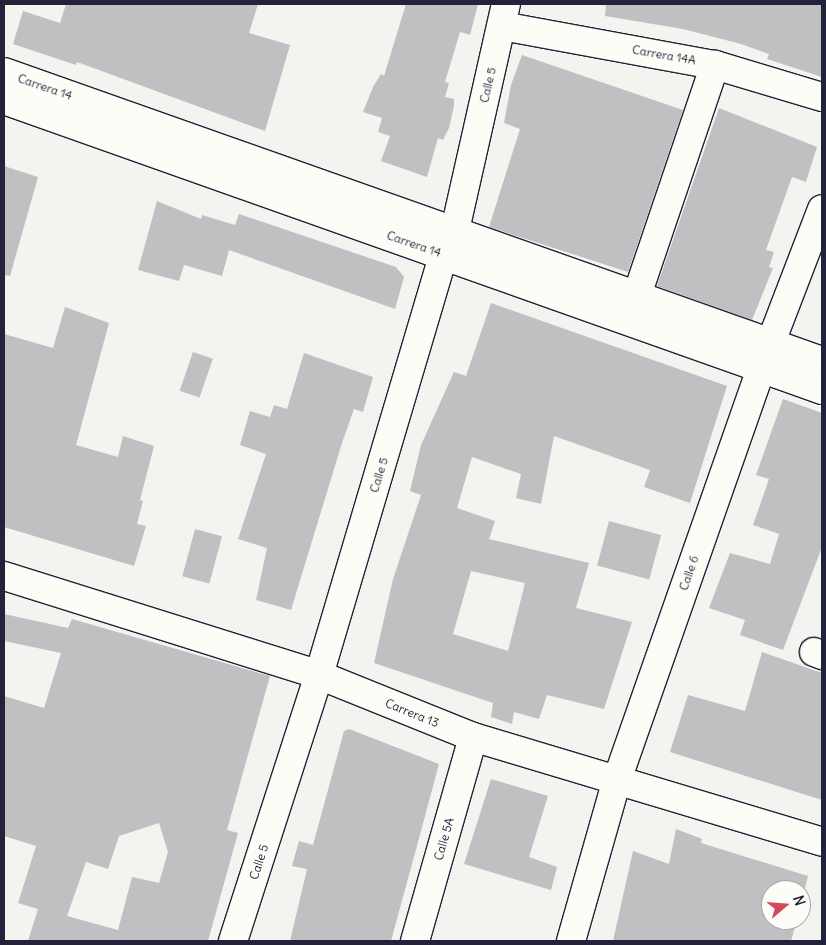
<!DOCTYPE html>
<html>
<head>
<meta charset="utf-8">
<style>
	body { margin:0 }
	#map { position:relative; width:826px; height:945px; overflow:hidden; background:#f4f3ef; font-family:Delius,sans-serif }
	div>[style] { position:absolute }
	.building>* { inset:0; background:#c0bfc2; transform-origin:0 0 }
	.roads { filter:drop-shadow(1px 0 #22223b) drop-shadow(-1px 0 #22223b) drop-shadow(0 1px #22223b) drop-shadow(0 -1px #22223b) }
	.street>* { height:28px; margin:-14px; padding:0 14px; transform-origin:14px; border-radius:14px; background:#fdfcf7 }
	.secondary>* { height:28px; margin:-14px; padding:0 14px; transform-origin:14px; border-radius:14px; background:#fdfcf7 }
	span { translate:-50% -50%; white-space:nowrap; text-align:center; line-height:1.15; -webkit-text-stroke:4px #fdfcf7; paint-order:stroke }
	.street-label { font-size:12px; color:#22223b }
	.frame { position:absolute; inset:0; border:5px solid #22223b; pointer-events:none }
	.north { position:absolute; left:761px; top:880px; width:50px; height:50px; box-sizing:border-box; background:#fdfcf7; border:1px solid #a5a5ac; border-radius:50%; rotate:72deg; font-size:14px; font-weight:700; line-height:20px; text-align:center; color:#22223b }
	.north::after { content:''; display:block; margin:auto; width:18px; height:22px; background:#d1495b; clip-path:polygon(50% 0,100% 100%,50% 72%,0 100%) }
</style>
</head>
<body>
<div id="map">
	<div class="building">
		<i style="clip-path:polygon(66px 4px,258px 4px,249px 33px,290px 45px,265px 131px,77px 62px,76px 65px,13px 44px,23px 11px,60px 23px)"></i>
		<i style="clip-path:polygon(406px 4px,478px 4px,470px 35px,460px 32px,445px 82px,449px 83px,445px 97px,454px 99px,454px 106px,449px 128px,443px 140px,438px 138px,427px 177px,381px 161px,390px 136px,378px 132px,382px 118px,363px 112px,373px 87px,381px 74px,384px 76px)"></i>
		<i style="clip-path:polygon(606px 4px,822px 4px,822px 77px,767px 59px,769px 54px,741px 44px,683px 29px,605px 16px)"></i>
		<i style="clip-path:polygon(522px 55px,683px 110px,628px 272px,489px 227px,520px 129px,504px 123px,511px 85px)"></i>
		<i style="clip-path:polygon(719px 108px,817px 147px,806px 182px,792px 177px,766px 250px,774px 252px,769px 267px,773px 268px,752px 320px,657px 286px)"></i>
		<i style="clip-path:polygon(4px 166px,38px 177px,10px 276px,4px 275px)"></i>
		<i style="clip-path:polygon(157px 201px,201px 219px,202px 215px,235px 225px,239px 214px,396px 267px,404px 277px,395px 309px,229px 250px,222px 276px,184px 265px,179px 281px,138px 270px)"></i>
		<i style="clip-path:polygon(evenodd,491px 303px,727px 386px,690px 503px,644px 487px,650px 470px,554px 436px,541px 504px,516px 498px,521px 474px,472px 457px,457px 508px,495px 521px,489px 539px,589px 563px,576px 608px,632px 622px,604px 709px,547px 695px,539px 719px,514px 712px,512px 724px,491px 717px,493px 703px,374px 663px,393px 579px,421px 495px,410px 491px,421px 445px,454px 372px,466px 376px,491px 303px,471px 571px,525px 583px,508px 651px,453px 634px,471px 571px)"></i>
		<i style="clip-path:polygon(65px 307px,109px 323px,76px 445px,118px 457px,123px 436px,154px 446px,140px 500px,143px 501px,137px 524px,146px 526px,134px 566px,4px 527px,4px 334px,53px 348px)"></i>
		<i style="left:193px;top:352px;width:21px;height:41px;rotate:19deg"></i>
		<i style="clip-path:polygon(304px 353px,373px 377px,363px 412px,354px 409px,342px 443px,291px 610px,256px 600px,267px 548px,238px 539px,266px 454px,240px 445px,250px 411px,270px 417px,274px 405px,287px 409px)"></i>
		<i style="clip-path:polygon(783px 399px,822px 413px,822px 547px,783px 650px,740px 635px,745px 620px,709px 608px,730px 553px,770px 564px,779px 534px,753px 525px,769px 479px,756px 475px)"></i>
		<i style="left:609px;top:521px;width:54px;height:46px;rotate:15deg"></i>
		<i style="left:195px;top:529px;width:28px;height:49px;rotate:15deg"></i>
		<i style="clip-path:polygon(evenodd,4px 614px,68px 628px,72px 619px,270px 676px,227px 830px,238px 833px,208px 941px,28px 941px,38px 909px,18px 903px,36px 846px,4px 836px,4px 696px,44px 708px,61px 653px,4px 641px,4px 614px,159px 823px,168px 852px,159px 883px,132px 877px,118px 930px,67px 916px,86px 862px,108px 869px,119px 836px,159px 823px)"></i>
		<i style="clip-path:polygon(762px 652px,822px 673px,822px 800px,670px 752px,688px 695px,745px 711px)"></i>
		<i style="clip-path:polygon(349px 729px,439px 764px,421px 831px,391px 941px,290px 941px,307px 869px,292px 866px,299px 841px,313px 845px,344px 731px)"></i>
		<i style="clip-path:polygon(491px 779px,548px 796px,529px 857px,557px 867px,551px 890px,464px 864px)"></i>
		<i style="clip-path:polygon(676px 829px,702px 839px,701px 843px,808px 876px,801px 904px,801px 890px,771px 890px,771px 920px,797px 920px,791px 941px,613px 941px,633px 851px,669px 864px)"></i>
	</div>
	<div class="roads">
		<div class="street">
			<i style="left:502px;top:26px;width:217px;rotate:10.4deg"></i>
			<i style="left:715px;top:65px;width:112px;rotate:16.7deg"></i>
			<i style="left:637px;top:295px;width:243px;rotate:-71.3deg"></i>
			<i style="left:4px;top:576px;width:330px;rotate:17.4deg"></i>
			<i style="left:319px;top:675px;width:166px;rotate:21.9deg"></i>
			<i style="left:473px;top:737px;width:364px;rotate:16.7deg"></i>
			<i style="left:814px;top:652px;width:9px;rotate:21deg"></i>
			<i style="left:233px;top:941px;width:280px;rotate:-72.1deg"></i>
			<i style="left:319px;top:675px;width:439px;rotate:-73.5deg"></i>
			<i style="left:444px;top:254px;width:26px;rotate:-65deg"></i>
			<i style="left:455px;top:230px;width:232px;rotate:-77.3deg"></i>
			<i style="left:415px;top:941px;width:212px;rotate:-74.1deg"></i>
			<i style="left:571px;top:941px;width:167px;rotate:-74.1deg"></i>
			<i style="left:617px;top:780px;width:436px;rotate:-70.7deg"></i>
			<i style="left:761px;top:368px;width:170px;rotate:-69deg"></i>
		</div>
		<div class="secondary">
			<i style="left:4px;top:72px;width:868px;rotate:19.46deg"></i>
			<i style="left:4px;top:100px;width:868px;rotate:19.52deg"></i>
		</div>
	</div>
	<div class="street-label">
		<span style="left:664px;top:55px;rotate:10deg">Carrera 14A</span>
		<span style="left:488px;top:85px;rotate:-77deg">Calle 5</span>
		<span style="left:45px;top:87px;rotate:19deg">Carrera 14</span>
		<span style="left:414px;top:244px;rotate:19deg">Carrera 14</span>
		<span style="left:379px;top:475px;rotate:-73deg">Calle 5</span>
		<span style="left:689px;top:573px;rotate:-71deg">Calle 6</span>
		<span style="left:412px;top:713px;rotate:22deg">Carrera 13</span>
		<span style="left:444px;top:839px;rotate:-74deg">Calle 5A</span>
		<span style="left:259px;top:862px;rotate:-72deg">Calle 5</span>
	</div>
	<div class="frame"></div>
	<div class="north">N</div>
</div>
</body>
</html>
